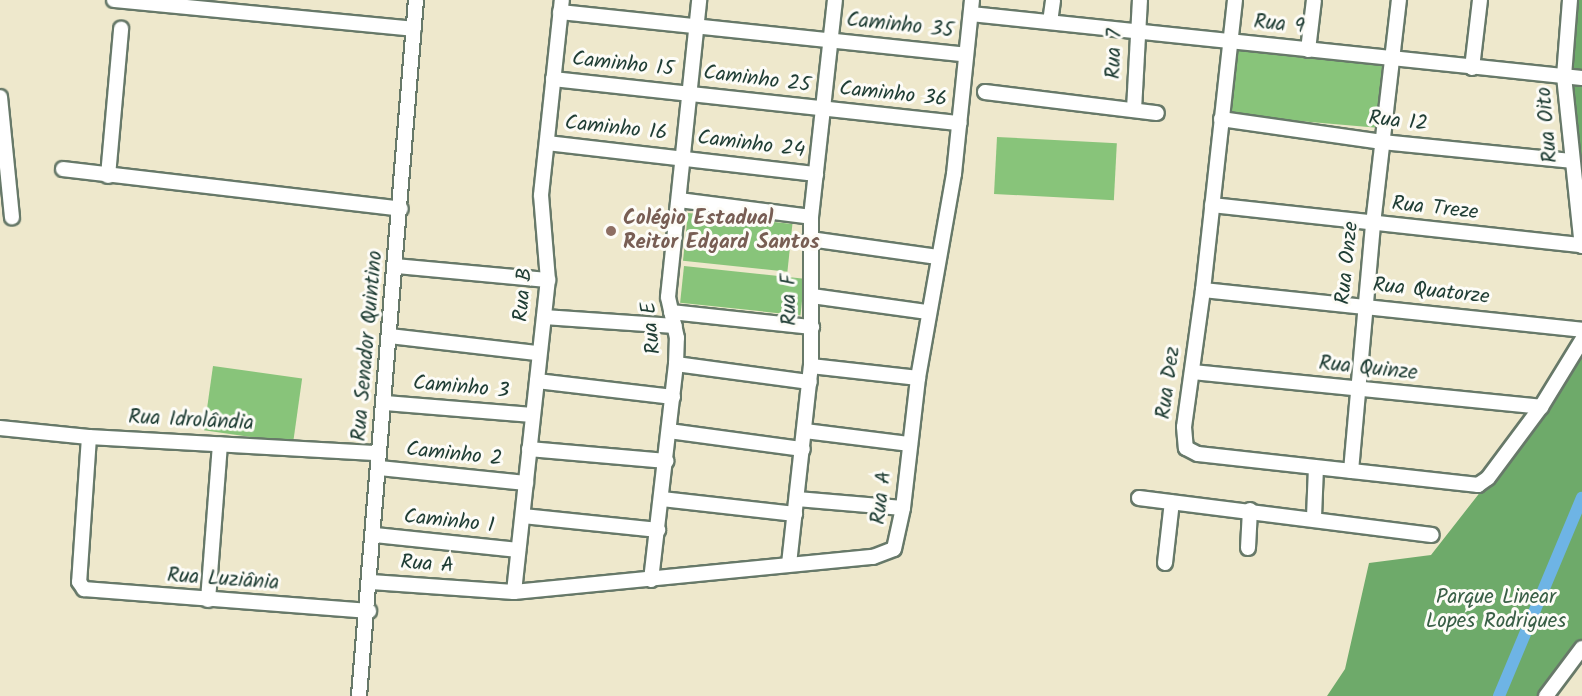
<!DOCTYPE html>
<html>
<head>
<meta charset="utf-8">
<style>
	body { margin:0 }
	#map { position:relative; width:1582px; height:696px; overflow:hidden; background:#eee8cc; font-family:Kalam,sans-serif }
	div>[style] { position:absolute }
	.green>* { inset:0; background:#88c47a; transform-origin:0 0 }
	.forest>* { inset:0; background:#6eaa6a }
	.canal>* { height:12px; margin:-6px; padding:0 6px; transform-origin:6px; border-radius:6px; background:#6eb4e5 }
	.roads { filter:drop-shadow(2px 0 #677969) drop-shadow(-2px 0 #677969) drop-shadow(0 2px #677969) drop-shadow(0 -2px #677969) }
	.minor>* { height:14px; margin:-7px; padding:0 7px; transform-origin:7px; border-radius:7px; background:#fff }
	.dots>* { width:16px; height:16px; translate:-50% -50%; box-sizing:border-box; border:3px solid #fdfcf7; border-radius:50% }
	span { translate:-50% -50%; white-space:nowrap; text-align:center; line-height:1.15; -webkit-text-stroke:6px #fdfcf7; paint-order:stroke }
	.street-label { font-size:21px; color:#1f3d34 }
	.education-label { font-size:21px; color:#785e54; font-weight:700 }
	.left { translate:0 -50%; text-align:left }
	.park-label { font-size:21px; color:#395f46 }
</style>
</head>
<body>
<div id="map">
	<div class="green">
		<i style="left:1233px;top:50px;width:150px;height:65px;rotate:5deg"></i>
		<i style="left:997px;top:137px;width:120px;height:57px;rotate:3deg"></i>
		<i style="left:688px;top:213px;width:105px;height:48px;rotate:6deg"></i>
		<i style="left:684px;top:266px;width:121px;height:37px;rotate:6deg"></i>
		<i style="left:213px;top:366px;width:90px;height:65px;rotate:8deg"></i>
	</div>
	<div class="forest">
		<i style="clip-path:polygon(1566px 0,1582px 0,1582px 255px,1569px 161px)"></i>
		<i style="clip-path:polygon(1582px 341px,1582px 648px,1542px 696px,1327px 696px,1345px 669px,1369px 563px,1431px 555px,1485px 486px)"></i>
	</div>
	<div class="canal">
		<i style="left:1499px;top:696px;width:215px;rotate:-67.3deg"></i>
	</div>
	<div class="roads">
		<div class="minor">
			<i style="left:114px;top:0;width:301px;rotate:5.5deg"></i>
			<i style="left:1235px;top:0;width:292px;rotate:96.3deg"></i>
			<i style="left:1203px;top:290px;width:138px;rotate:97.9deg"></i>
			<i style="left:1184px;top:427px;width:21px;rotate:85deg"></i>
			<i style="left:1186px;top:448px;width:13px;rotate:27deg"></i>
			<i style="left:1198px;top:454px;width:282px;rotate:6.3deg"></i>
			<i style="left:1478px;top:485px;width:12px;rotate:-35deg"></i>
			<i style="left:1488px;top:478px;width:89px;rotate:-53.3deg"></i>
			<i style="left:1541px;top:407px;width:79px;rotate:-58.5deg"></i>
			<i style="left:1570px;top:0;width:76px;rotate:94.5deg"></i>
			<i style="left:1564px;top:76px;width:171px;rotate:84deg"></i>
			<i style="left:560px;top:12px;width:408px;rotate:6deg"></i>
			<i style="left:971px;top:14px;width:614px;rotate:5.98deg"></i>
			<i style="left:1050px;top:22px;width:22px;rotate:-82deg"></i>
			<i style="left:1308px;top:50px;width:50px;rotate:-83.2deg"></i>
			<i style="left:1472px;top:68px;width:68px;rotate:-83.3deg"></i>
			<i style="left:553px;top:79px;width:409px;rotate:6.2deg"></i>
			<i style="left:985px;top:92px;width:173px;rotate:7deg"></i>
			<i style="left:0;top:97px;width:121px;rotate:84.3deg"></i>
			<i style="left:1134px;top:110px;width:110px;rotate:-86.9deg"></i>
			<i style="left:1221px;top:119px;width:163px;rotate:8.1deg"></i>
			<i style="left:1382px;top:142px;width:190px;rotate:5.7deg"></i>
			<i style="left:547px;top:143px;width:271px;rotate:6.6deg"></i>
			<i style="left:63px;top:169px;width:340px;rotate:6.7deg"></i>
			<i style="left:108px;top:176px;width:148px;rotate:-84.9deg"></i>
			<i style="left:679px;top:200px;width:133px;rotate:7.3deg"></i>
			<i style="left:1212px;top:205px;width:372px;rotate:6.2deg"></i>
			<i style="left:810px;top:239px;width:129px;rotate:8deg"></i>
			<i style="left:396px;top:266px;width:153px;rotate:5.3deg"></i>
			<i style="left:1203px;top:290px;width:381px;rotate:6deg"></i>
			<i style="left:812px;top:296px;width:117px;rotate:7.9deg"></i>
			<i style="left:671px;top:312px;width:142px;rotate:6.1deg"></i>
			<i style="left:544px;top:317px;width:131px;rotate:3.9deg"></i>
			<i style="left:390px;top:336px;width:149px;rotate:6.6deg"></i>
			<i style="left:676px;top:364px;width:135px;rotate:7.7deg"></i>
			<i style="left:811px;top:366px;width:108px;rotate:6.4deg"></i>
			<i style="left:1192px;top:372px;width:351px;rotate:5.7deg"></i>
			<i style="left:537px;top:381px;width:137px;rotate:6.7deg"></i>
			<i style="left:386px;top:403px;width:146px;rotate:4.7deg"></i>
			<i style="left:0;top:428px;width:89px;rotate:5.8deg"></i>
			<i style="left:89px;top:437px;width:290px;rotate:3.2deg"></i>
			<i style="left:669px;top:431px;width:135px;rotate:7.7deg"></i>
			<i style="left:805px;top:431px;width:106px;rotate:7.1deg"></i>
			<i style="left:89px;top:437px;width:145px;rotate:93.9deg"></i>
			<i style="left:79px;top:582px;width:9px;rotate:54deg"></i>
			<i style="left:84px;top:589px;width:286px;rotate:4.4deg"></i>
			<i style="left:529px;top:449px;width:138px;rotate:5deg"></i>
			<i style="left:379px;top:468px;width:148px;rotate:5.8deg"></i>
			<i style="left:1351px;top:471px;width:248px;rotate:-84.9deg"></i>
			<i style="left:1373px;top:224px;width:226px;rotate:-83.4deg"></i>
			<i style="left:1139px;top:498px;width:295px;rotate:7.2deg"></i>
			<i style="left:662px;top:499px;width:134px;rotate:6.4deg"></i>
			<i style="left:797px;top:499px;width:106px;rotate:4.9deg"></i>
			<i style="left:523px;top:516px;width:136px;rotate:5.9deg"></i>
			<i style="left:1314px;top:517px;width:49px;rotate:-87.7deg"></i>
			<i style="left:375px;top:535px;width:144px;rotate:6deg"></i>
			<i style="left:1248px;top:548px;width:38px;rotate:-87deg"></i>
			<i style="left:1165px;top:563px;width:61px;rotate:-83.5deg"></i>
			<i style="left:789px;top:564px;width:199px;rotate:-83.7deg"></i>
			<i style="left:811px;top:366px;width:149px;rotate:-90deg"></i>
			<i style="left:811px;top:217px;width:218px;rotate:-83.7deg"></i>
			<i style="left:651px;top:580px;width:217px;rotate:-83.4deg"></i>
			<i style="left:676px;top:364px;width:26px;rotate:-88deg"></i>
			<i style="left:677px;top:338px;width:42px;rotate:-102.4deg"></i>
			<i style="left:668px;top:297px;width:299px;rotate:-84deg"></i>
			<i style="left:371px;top:582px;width:143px;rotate:4deg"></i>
			<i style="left:514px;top:592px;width:361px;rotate:-5.6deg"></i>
			<i style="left:873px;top:557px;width:22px;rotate:-21deg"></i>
			<i style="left:894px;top:549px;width:42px;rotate:-77.6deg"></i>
			<i style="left:903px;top:508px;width:131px;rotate:-83.4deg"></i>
			<i style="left:918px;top:378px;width:207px;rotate:-80deg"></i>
			<i style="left:954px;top:174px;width:175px;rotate:-84.1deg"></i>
			<i style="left:514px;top:592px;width:314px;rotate:-83.8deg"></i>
			<i style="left:548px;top:280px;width:85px;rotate:-94.7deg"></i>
			<i style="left:541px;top:195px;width:196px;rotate:-83.9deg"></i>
			<i style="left:208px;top:600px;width:156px;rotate:-85.6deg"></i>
			<i style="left:359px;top:696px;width:698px;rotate:-85.32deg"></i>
			<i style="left:1546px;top:696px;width:60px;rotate:-53.1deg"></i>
		</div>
	</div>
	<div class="dots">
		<i style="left:611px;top:231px;background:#8d6e63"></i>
	</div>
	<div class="street-label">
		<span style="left:1279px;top:25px;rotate:6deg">Rua 9</span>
		<span style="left:900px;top:26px;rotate:6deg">Caminho 35</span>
		<span style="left:1115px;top:54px;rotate:-88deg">Rua 7</span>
		<span style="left:623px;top:65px;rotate:6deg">Caminho 15</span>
		<span style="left:757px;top:80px;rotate:7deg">Caminho 25</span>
		<span style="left:893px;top:95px;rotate:6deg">Caminho 36</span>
		<span style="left:1398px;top:122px;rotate:6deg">Rua 12</span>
		<span style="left:1548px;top:125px;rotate:-95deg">Rua Oito</span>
		<span style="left:616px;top:129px;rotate:6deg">Caminho 16</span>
		<span style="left:751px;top:145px;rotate:7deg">Caminho 24</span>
		<span style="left:1435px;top:209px;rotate:6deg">Rua Treze</span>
		<span style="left:1348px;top:263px;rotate:-84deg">Rua Onze</span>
		<span style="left:1431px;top:292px;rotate:6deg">Rua Quatorze</span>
		<span style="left:524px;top:295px;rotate:-85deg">Rua B</span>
		<span style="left:790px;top:300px;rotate:-91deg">Rua F</span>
		<span style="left:652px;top:328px;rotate:-96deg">Rua E</span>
		<span style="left:368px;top:346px;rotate:-85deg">Rua Senador Quintino</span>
		<span style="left:1368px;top:369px;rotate:6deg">Rua Quinze</span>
		<span style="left:1169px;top:383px;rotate:-82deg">Rua Dez</span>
		<span style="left:461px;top:388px;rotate:5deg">Caminho 3</span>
		<span style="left:191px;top:421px;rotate:3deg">Rua Idrolândia</span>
		<span style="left:454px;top:455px;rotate:6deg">Caminho 2</span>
		<span style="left:882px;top:498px;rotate:-83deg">Rua A</span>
		<span style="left:449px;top:522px;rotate:6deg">Caminho 1</span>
		<span style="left:427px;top:565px;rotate:4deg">Rua A</span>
		<span style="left:223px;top:580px;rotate:4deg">Rua Luziânia</span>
	</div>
	<div class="education-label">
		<span class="left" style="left:623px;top:231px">Colégio Estadual<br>Reitor Edgard Santos</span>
	</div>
	<div class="park-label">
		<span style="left:1496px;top:610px">Parque Linear<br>Lopes Rodrigues</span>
	</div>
</div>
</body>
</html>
